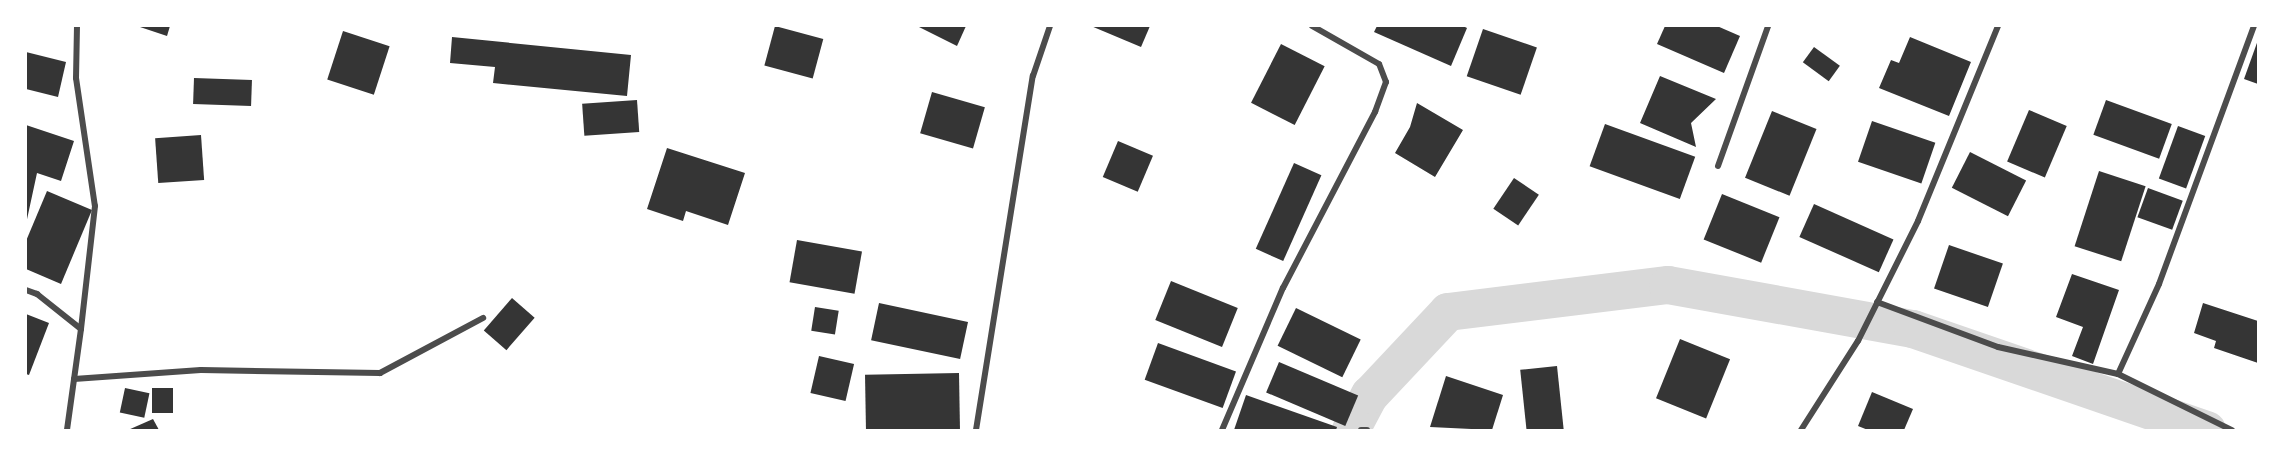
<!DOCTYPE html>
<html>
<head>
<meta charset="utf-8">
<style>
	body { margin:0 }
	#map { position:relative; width:2284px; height:456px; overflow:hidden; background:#fff; font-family:Literata,serif }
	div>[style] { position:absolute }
	.canal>* { height:38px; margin:-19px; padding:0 19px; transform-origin:19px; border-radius:19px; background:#d9d9d9 }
	.building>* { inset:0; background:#353535; transform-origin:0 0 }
	.minor>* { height:6px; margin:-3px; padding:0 3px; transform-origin:3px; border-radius:3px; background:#4c4c4c }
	span { translate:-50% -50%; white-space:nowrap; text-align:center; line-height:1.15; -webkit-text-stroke:4.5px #fff; paint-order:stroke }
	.frame { position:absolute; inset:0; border:27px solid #fff; pointer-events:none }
</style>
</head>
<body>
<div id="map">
	<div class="canal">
		<i style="left:1351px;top:430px;width:40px;rotate:-62deg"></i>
		<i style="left:1370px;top:395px;width:114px;rotate:-46.8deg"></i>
		<i style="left:1448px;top:312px;width:222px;rotate:-7deg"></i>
		<i style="left:1668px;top:285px;width:249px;rotate:10.2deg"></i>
		<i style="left:1913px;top:329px;width:311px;rotate:19deg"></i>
	</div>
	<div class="building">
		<i style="clip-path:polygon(137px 26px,170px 26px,167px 36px)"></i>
		<i style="left:775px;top:26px;width:50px;height:41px;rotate:15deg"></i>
		<i style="clip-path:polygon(917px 26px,966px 26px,957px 46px)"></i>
		<i style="clip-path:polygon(1091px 26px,1150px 26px,1141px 47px)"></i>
		<i style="clip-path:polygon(1377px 26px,1463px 26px,1467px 28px,1451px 66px,1374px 32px)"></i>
		<i style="clip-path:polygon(1665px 26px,1717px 26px,1740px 36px,1724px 73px,1657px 44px)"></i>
		<i style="left:1483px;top:29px;width:57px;height:50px;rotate:19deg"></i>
		<i style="left:343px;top:31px;width:49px;height:51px;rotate:18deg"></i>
		<i style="clip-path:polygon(452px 37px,631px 55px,627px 96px,493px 83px,495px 67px,450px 63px)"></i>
		<i style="clip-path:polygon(1910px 37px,1971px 62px,1949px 116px,1879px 88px,1891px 60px,1899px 63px)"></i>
		<i style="clip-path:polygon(2258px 40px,2258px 84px,2244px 79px)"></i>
		<i style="left:1281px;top:44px;width:49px;height:66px;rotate:27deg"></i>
		<i style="left:1814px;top:47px;width:32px;height:19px;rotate:36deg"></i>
		<i style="clip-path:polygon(26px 52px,66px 62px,58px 97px,26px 89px)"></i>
		<i style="clip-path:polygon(1660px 76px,1716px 99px,1691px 123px,1696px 147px,1640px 123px)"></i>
		<i style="left:194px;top:78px;width:58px;height:26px;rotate:2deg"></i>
		<i style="left:932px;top:92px;width:55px;height:43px;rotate:16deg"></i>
		<i style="left:637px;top:100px;width:32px;height:55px;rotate:86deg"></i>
		<i style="left:2106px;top:100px;width:70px;height:37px;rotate:20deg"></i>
		<i style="clip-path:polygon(1417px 103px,1463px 130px,1435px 177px,1395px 153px,1410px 127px)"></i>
		<i style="left:2029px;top:110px;width:41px;height:56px;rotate:23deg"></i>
		<i style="left:1772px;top:111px;width:48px;height:72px;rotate:22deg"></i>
		<i style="left:1872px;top:121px;width:67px;height:43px;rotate:19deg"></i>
		<i style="left:1605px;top:124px;width:96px;height:45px;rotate:20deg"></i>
		<i style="clip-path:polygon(26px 125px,74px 141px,61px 181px,37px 173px,26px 224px)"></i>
		<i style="left:2178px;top:126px;width:29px;height:56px;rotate:20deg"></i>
		<i style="left:201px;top:135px;width:45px;height:46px;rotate:86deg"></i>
		<i style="left:1118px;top:141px;width:38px;height:39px;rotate:23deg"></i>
		<i style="clip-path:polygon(667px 148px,745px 173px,728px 225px,686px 211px,683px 221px,647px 209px)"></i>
		<i style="left:1970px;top:152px;width:63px;height:40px;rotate:27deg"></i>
		<i style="left:1294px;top:163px;width:30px;height:94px;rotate:24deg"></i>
		<i style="left:2099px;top:171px;width:49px;height:79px;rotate:18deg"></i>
		<i style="left:1514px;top:178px;width:30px;height:37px;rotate:34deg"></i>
		<i style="left:2148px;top:188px;width:37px;height:31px;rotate:20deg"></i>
		<i style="clip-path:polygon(47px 191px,92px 210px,61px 284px,26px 269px,26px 241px)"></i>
		<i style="left:1722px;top:194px;width:62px;height:49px;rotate:22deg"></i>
		<i style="left:1814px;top:204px;width:87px;height:36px;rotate:24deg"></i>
		<i style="left:797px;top:240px;width:66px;height:43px;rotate:10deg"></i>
		<i style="left:1949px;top:245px;width:57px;height:46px;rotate:19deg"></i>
		<i style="clip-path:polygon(2072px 274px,2119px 290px,2093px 364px,2072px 356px,2083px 327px,2056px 317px)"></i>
		<i style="left:1171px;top:281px;width:72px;height:42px;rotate:22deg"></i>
		<i style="left:512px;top:298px;width:30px;height:43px;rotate:41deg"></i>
		<i style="left:879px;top:303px;width:91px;height:38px;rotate:12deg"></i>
		<i style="clip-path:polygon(2203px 303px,2258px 321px,2258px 363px,2214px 348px,2216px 341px,2194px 333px)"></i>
		<i style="left:815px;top:307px;width:24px;height:24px;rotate:9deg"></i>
		<i style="left:1296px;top:308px;width:72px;height:42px;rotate:26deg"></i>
		<i style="clip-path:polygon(26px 314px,49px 323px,29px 375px,26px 374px)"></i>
		<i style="left:1680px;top:339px;width:54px;height:64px;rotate:22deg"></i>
		<i style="left:1158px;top:343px;width:83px;height:39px;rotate:20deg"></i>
		<i style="left:819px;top:356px;width:36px;height:38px;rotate:13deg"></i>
		<i style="left:1279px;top:362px;width:86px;height:33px;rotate:23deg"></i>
		<i style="left:1557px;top:366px;width:64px;height:37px;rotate:84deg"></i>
		<i style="left:959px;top:373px;width:57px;height:94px;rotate:89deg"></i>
		<i style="clip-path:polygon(1446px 376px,1503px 395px,1492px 430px,1430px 427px)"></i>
		<i style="left:125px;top:388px;width:25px;height:25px;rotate:12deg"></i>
		<i style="left:152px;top:388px;width:21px;height:25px"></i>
		<i style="clip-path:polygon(1872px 392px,1913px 409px,1904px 430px,1868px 430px,1858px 426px)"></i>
		<i style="clip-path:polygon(1246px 395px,1337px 427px,1336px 430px,1234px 430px)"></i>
		<i style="clip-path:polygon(153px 419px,159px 430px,128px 430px)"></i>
	</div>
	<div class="minor">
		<i style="left:77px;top:26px;width:52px;rotate:91.1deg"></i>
		<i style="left:76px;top:78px;width:129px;rotate:81.6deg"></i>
		<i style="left:95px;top:206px;width:124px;rotate:96.5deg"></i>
		<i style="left:1718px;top:166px;width:149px;rotate:-70.3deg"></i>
		<i style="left:26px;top:290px;width:12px;rotate:20deg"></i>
		<i style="left:37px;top:294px;width:56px;rotate:38.5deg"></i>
		<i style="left:81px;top:329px;width:102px;rotate:97.9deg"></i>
		<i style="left:1877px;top:302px;width:129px;rotate:20.4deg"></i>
		<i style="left:1998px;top:347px;width:123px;rotate:12.7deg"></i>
		<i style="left:2118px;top:374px;width:127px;rotate:26.2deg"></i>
		<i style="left:2118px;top:374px;width:99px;rotate:-65.5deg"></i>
		<i style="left:2159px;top:284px;width:275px;rotate:-69.8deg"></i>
		<i style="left:74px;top:379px;width:127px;rotate:-4.1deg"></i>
		<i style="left:201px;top:370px;width:179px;rotate:1deg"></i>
		<i style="left:380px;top:373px;width:117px;rotate:-28.1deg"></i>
		<i style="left:976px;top:430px;width:359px;rotate:-80.9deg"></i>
		<i style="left:1033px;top:76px;width:53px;rotate:-71.2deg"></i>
		<i style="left:1222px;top:430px;width:155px;rotate:-66.8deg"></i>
		<i style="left:1283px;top:288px;width:199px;rotate:-62.4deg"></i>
		<i style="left:1375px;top:112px;width:32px;rotate:-70deg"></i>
		<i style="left:1386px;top:82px;width:19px;rotate:-111deg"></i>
		<i style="left:1379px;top:64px;width:77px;rotate:-150.4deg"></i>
		<i style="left:1361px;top:430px;width:6px"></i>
		<i style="left:1801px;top:430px;width:106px;rotate:-57.4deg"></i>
		<i style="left:1858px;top:341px;width:134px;rotate:-63.4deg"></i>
		<i style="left:1918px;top:221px;width:211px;rotate:-67.7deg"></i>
	</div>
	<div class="frame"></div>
</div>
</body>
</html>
